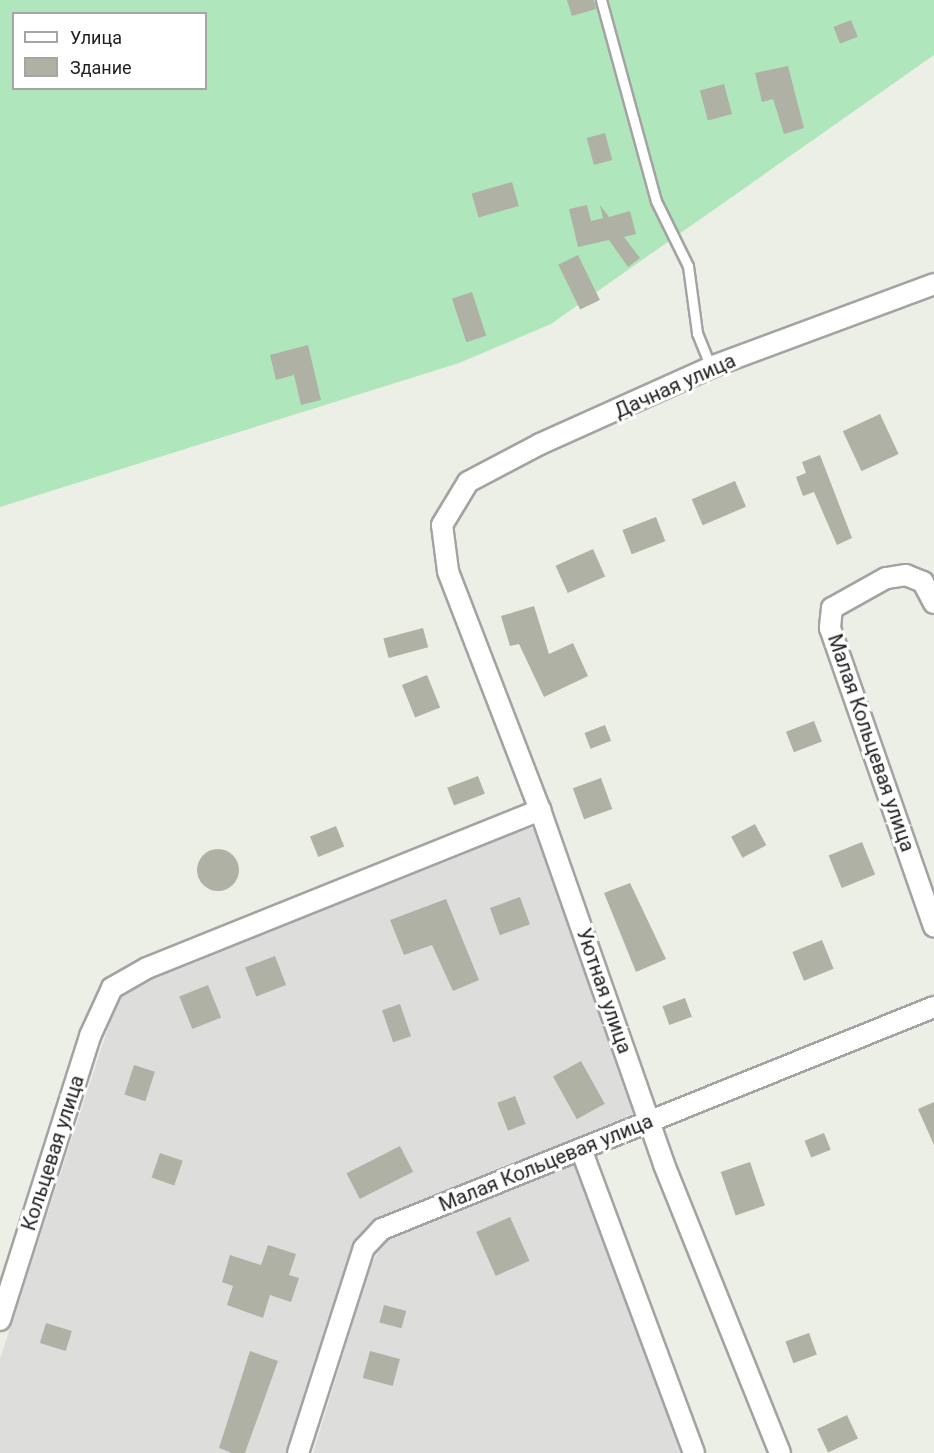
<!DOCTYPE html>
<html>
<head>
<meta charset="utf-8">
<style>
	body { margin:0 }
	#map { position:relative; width:934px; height:1453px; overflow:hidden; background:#ecefe6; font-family:Roboto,sans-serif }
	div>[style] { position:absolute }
	.residential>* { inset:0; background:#dddddc }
	.grass>* { inset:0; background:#b0e6bb }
	.building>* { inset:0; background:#b0b1a5; transform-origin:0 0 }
	.round { border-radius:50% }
	.roads { filter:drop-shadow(2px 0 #a3a3a3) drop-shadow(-2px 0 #a3a3a3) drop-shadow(0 2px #a3a3a3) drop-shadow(0 -2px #a3a3a3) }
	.lane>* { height:9px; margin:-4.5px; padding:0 4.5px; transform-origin:4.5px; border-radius:4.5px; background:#fff }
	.street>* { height:20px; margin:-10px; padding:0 10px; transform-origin:10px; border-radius:10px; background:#fff }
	span { translate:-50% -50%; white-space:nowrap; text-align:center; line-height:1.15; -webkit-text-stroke:6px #fff; paint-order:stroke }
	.street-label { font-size:20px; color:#1f1f1f }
	.legend { position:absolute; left:12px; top:12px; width:195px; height:78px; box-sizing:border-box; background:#fff; border:2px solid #a5a5a5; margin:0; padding:8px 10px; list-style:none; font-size:18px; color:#1f1f1f }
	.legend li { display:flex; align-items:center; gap:12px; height:30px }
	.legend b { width:30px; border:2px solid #a5a5a5 }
</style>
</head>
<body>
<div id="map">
	<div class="residential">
		<i style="clip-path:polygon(529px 827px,543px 834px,637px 1112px,378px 1220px,365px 1230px,292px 1453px,0 1453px,0 1359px,118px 997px,139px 979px)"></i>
		<i style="clip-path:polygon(570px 1164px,580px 1169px,686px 1453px,313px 1453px,370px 1267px,385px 1240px)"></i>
	</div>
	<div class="grass">
		<i style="clip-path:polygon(evenodd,0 0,934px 0,934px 55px,551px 324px,459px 363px,0 507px,0 0,14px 14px,206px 14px,206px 88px,14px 88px,14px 14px)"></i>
	</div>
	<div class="building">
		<i style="clip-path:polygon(567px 0,594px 0,596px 9px,572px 16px)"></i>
		<i style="left:851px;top:20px;width:18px;height:19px;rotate:68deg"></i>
		<i style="clip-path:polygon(788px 66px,804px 128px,784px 134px,773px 99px,762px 102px,755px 73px)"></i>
		<i style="left:724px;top:84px;width:31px;height:25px;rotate:75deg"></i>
		<i style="left:605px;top:133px;width:28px;height:19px;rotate:75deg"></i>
		<i style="left:512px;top:182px;width:25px;height:42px;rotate:74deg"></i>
		<i style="clip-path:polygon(587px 205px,591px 221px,603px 218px,600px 205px,609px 217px,630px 211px,636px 234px,624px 237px,640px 258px,628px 267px,609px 240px,578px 247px,569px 209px)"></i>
		<i style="left:578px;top:255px;width:50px;height:22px;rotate:64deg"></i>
		<i style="left:472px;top:292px;width:46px;height:21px;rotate:72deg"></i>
		<i style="clip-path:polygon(308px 345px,321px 400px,301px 405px,294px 375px,276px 380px,270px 355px)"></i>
		<i style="left:880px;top:414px;width:44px;height:41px;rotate:65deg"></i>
		<i style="clip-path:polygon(820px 455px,852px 538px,837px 545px,814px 492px,803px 496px,796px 477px,806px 473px,802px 462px)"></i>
		<i style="left:735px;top:481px;width:28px;height:47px;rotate:67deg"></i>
		<i style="left:656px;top:517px;width:26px;height:36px;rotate:69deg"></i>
		<i style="left:593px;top:549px;width:30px;height:41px;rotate:66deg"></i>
		<i style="clip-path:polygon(534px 606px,549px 654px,573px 643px,588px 676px,544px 697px,519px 644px,510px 646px,501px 616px)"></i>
		<i style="left:423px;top:628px;width:20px;height:41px;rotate:75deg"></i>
		<i style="left:427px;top:675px;width:35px;height:27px;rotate:68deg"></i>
		<i style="left:814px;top:721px;width:22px;height:30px;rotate:69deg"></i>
		<i style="left:605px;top:725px;width:17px;height:22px;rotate:69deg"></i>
		<i style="left:478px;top:776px;width:19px;height:33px;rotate:69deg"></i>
		<i style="left:601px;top:778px;width:33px;height:30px;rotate:70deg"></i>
		<i style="left:755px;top:824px;width:24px;height:27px;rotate:62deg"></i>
		<i style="left:336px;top:826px;width:22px;height:28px;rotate:68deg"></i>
		<i style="left:862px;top:842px;width:35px;height:36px;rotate:68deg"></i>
		<i class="round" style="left:197px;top:849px;width:42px;height:42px"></i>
		<i style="clip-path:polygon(630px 883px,666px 959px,636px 972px,604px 893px)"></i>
		<i style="left:520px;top:897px;width:29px;height:32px;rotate:70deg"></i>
		<i style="clip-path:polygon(446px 899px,479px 980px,453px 991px,432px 945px,404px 955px,390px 920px)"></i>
		<i style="left:822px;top:940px;width:31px;height:32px;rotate:68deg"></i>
		<i style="left:275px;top:956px;width:31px;height:32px;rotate:69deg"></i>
		<i style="left:208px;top:985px;width:35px;height:31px;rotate:68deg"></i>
		<i style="left:685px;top:998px;width:20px;height:24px;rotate:70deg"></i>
		<i style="left:400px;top:1004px;width:34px;height:19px;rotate:71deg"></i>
		<i style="left:581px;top:1061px;width:49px;height:32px;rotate:61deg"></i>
		<i style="left:134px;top:1065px;width:22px;height:31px;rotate:18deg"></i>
		<i style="left:515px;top:1096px;width:30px;height:19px;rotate:69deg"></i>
		<i style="clip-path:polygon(934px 1102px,934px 1145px,918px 1109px)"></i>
		<i style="left:824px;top:1133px;width:18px;height:21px;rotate:68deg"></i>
		<i style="left:400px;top:1146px;width:29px;height:60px;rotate:63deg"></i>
		<i style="left:160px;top:1153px;width:24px;height:26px;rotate:19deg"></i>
		<i style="left:750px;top:1162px;width:46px;height:31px;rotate:71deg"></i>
		<i style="left:510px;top:1217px;width:48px;height:37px;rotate:66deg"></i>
		<i style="clip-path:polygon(268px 1245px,296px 1254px,289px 1275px,299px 1278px,291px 1302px,270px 1295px,263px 1318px,227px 1305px,233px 1286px,222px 1282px,230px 1255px,261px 1265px)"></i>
		<i style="left:384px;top:1305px;width:23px;height:18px;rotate:15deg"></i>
		<i style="left:46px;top:1323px;width:27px;height:21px;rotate:17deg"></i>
		<i style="left:809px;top:1333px;width:23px;height:25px;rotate:70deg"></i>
		<i style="clip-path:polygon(250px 1351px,278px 1361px,245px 1453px,232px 1453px,219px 1448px)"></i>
		<i style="left:370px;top:1351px;width:31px;height:28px;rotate:15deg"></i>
		<i style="left:847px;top:1415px;width:26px;height:33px;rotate:65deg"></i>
	</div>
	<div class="roads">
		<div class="lane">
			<i style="left:601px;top:0;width:208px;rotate:74.7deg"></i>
			<i style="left:656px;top:201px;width:72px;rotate:63.8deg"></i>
			<i style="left:688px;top:266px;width:68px;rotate:82.3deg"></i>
			<i style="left:697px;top:333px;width:37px;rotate:68deg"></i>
		</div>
		<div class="street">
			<i style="left:934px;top:603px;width:24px;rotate:-118deg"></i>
			<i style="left:923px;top:582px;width:18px;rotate:-158deg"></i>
			<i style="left:906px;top:575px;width:20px;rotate:171deg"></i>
			<i style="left:886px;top:578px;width:62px;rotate:150.9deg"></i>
			<i style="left:832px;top:608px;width:20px;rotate:96deg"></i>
			<i style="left:830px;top:628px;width:316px;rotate:70.8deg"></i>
			<i style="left:581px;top:1149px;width:324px;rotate:69.6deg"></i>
			<i style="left:0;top:1320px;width:298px;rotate:-72.4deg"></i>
			<i style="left:90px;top:1036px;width:53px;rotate:-65.4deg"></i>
			<i style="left:112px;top:988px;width:40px;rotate:-29.7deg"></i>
			<i style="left:147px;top:968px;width:424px;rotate:-21.9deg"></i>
			<i style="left:298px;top:1453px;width:215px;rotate:-72.2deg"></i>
			<i style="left:364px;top:1248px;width:26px;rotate:-47deg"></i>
			<i style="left:382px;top:1229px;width:595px;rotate:-21.91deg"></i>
			<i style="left:780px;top:1453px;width:311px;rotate:-111.9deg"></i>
			<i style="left:664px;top:1164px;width:375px;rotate:-109.3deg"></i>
			<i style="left:540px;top:810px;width:256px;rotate:-111.1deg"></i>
			<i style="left:448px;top:571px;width:46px;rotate:-97.4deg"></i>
			<i style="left:442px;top:525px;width:50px;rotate:-58.8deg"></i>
			<i style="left:468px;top:482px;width:81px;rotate:-27.8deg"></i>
			<i style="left:540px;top:444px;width:188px;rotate:-24.2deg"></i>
			<i style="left:711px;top:367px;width:238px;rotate:-20.4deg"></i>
		</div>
	</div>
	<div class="street-label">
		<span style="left:675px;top:386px;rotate:-24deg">Дачная улица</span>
		<span style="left:871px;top:743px;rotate:71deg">Малая Кольцевая улица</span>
		<span style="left:604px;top:991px;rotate:71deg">Уютная улица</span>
		<span style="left:53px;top:1153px;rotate:-72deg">Кольцевая улица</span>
		<span style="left:546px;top:1163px;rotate:-22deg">Малая Кольцевая улица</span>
	</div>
	<ul class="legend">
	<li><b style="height:8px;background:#fff"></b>Улица</li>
	<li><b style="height:16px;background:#b0b1a5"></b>Здание</li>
	</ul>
</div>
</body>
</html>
